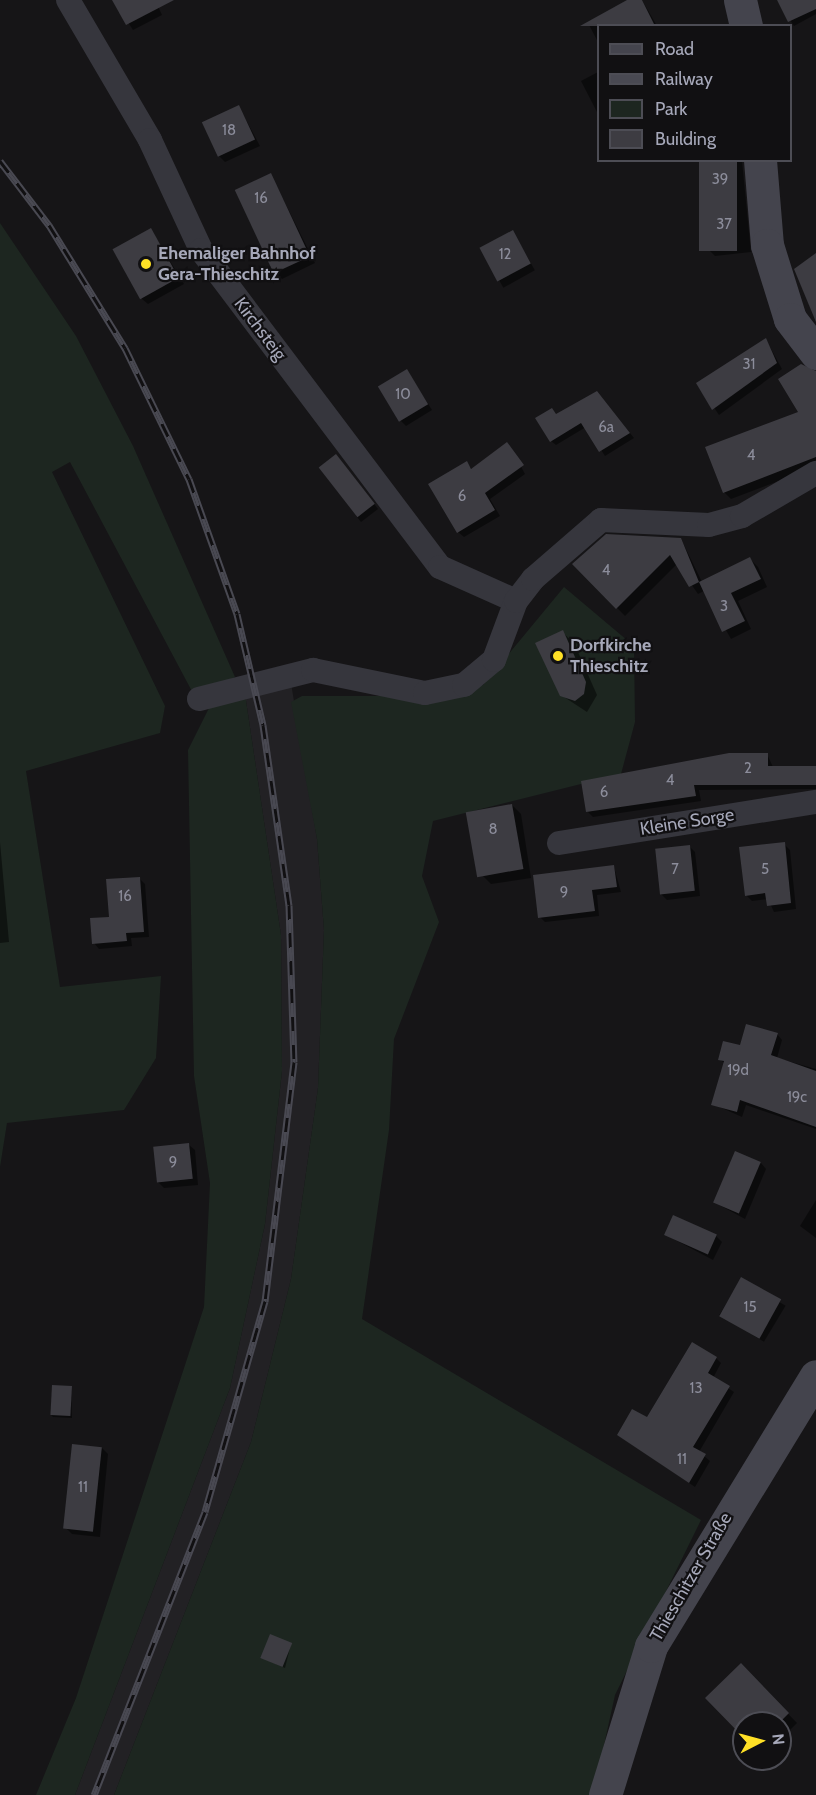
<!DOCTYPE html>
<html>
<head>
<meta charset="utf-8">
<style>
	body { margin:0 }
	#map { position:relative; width:816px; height:1795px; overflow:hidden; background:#161517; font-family:Cabin,sans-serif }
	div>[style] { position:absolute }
	.built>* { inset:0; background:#222124 }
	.green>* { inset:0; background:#1d2620 }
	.shadow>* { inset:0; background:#0007; transform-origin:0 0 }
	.building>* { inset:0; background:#3d3c42; transform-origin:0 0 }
	.minor>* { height:24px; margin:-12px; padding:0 12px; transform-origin:12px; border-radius:12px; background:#36363d }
	.secondary>* { height:33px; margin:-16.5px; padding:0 16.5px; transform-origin:16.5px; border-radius:16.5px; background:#44444d }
	.rail>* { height:7px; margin-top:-3.5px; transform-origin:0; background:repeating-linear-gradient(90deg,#111012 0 14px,#494952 0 28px); box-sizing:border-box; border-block:2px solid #494952 }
	.dots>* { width:16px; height:16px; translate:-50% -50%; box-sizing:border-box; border:3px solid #111012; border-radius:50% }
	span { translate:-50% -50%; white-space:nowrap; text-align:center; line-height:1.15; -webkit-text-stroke:4.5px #111012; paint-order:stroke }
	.number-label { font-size:15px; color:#8c8d9b }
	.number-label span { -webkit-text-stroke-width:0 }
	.poi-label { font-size:18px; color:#a6a8b9; font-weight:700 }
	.left { translate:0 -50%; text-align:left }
	.street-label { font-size:18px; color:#a6a8b9 }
	.legend { position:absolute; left:597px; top:24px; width:195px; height:138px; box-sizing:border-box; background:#111012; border:2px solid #4d4d55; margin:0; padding:8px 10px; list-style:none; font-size:18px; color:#a6a8b9 }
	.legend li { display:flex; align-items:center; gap:12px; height:30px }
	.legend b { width:30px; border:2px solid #4d4d55 }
	.north { position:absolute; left:732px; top:1711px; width:60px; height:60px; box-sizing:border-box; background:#111012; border:2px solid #4d4d55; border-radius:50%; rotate:84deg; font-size:16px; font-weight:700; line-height:24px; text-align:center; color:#a6a8b9 }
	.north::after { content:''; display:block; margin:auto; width:21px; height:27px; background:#ffe026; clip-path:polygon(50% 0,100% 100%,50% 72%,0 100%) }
</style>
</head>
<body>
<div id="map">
	<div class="built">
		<i style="clip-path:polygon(291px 683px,317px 839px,324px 930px,318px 1088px,291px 1279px,251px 1442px,114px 1795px,75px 1795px,230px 1388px,265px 1224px,282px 1071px,281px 935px,245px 694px)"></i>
	</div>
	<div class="green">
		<i style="clip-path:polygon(0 223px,76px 336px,133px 446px,235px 677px,195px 697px,70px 462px,52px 472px,165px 706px,160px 733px,26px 771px,60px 987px,161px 976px,156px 1058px,124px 1110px,7px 1123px,0 1167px)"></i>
		<i style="clip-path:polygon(564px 587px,634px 646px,635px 722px,621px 774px,433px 821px,422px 876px,439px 922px,394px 1039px,389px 1130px,362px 1319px,701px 1520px,615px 1695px,593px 1795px,114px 1795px,251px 1442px,291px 1279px,318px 1088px,324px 930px,317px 839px,291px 702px,302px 696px,433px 696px,483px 685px)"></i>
		<i style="clip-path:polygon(245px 694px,281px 935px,282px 1071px,265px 1224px,230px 1388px,75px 1795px,36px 1795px,76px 1698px,204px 1307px,210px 1183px,194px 1076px,188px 750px,210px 706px)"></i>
	</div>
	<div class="shadow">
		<i style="clip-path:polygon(114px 0,155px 0,162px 15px,133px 30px)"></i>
		<i style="clip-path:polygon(630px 0,642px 0,657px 26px,598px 26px,598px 42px,588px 23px)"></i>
		<i style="clip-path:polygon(777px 0,816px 0,816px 14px,794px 26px)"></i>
		<i style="clip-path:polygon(598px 72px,598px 110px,597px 112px,581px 81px)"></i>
		<i style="clip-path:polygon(239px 107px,260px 146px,225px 162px,219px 156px)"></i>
		<i style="clip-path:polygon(700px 160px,742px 161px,751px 252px,715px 256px,709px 250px)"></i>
		<i style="clip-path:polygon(271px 175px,315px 263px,282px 279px,276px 273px)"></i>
		<i style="clip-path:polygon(151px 230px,184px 284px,148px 304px,142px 299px)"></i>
		<i style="left:513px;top:231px;width:45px;height:36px;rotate:61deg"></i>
		<i style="clip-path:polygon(766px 340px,782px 369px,719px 415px,698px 384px)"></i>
		<i style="clip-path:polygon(407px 371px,432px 410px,406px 426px,400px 420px)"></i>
		<i style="clip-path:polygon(816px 385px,816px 467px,731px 499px,724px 492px,801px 412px)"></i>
		<i style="clip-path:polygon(601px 397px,634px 438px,605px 456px,586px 427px,556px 445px,551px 441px,557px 415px)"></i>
		<i style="clip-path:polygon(512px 450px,525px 474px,490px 499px,500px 516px,464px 537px,458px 532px,466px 463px,473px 470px)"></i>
		<i style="clip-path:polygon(340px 460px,378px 509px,361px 522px,357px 517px)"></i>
		<i style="clip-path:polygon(681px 539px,702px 582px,750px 559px,758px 567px,767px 587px,738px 601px,751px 629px,731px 639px,704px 591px,698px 594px,677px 564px,625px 616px,574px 564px)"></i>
		<i style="clip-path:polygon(562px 632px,574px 643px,597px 695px,587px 712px,561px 695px)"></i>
		<i style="clip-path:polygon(767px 754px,773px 767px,816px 767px,816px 789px,699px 790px,701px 801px,593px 817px,588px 812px)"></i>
		<i style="clip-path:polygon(512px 805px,521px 814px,531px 878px,491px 884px,482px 875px)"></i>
		<i style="clip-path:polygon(0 842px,9px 942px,0 943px)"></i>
		<i style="clip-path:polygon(784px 844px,790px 850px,796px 909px,774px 912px,768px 899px,752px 901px,746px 895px)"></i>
		<i style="clip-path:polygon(689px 846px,695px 852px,700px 896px,667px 900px,661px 894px)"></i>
		<i style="clip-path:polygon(614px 867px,621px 892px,597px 895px,599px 916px,545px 922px,540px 917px)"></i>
		<i style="clip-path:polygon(139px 878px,145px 884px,149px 937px,131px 938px,132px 946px,99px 949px,94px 943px)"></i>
		<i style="clip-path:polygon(777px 1034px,782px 1040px,777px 1058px,816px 1069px,816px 1129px,746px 1105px,742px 1117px,713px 1104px,725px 1064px,720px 1059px)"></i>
		<i style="clip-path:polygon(189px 1145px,195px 1150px,198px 1185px,164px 1188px,158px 1182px)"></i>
		<i style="clip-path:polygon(761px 1163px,766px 1169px,745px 1219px,714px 1202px)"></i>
		<i style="clip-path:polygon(816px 1200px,816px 1238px,800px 1226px)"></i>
		<i style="clip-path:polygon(666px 1235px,716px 1236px,722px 1242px,713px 1260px)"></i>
		<i style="left:741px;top:1279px;width:52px;height:42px;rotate:31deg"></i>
		<i style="clip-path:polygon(716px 1358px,721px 1363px,713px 1378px,734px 1392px,699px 1452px,710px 1461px,695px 1487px,619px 1435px,647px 1419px)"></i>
		<i style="clip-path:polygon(71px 1388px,72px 1418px,53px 1417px,51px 1415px)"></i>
		<i style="clip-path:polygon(102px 1448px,108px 1454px,100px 1537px,72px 1534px,66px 1528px)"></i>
		<i style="clip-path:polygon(291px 1644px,285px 1668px,262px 1658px)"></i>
		<i style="clip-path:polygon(741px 1665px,797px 1723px,780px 1740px,780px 1723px,744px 1723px,744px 1736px)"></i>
	</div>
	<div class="building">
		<i style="clip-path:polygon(112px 0,174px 0,126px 25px)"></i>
		<i style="clip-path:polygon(627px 0,642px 0,655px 26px,580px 26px)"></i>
		<i style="clip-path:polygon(777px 0,816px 0,816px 9px,788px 22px)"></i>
		<i style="left:239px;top:105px;width:38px;height:41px;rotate:65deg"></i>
		<i style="left:699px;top:160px;width:38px;height:91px"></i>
		<i style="left:271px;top:173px;width:92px;height:40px;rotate:65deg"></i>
		<i style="left:151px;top:228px;width:57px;height:44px;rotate:61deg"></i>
		<i style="left:513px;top:230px;width:38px;height:38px;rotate:62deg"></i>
		<i style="clip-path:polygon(816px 253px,816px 322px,794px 269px)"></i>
		<i style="clip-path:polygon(766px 338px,777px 363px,712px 410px,696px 383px)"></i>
		<i style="clip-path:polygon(801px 364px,816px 371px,816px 457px,723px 493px,705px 447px,798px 412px,778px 379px)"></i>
		<i style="left:407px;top:369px;width:41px;height:34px;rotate:59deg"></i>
		<i style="clip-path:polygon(597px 391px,630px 433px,599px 452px,581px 423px,550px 442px,535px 418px,552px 408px,556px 414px)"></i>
		<i style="clip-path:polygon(507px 442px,524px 465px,485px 493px,495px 510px,457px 533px,428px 484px,467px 461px,471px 469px)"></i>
		<i style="left:336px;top:454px;width:63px;height:22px;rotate:52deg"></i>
		<i style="clip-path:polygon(606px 534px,681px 538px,699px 582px,750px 557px,761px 579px,731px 593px,745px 621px,722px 632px,699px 582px,689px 587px,670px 555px,616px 609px,572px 564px)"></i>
		<i style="clip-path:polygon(563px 630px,586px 682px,584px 694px,575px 701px,560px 696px,535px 643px)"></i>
		<i style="clip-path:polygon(729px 753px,768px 753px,768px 766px,816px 766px,816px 785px,694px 785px,696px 796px,586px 812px,581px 781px)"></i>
		<i style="left:512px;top:804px;width:66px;height:47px;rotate:80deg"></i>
		<i style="clip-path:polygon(785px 842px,791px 903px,767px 906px,765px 893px,745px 896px,739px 847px)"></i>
		<i style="left:690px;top:845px;width:46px;height:35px;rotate:84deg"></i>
		<i style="clip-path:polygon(614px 865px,617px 887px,592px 890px,595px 911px,538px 918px,533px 875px)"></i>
		<i style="clip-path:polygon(140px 877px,144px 932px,126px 933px,127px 941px,92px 944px,90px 918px,109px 917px,106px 879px)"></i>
		<i style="clip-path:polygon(746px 1024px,778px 1033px,771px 1055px,816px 1071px,816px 1127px,740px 1100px,737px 1112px,711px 1105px,724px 1061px,718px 1060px,723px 1041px,740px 1045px)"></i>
		<i style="left:189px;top:1143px;width:36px;height:36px;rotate:84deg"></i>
		<i style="left:735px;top:1151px;width:28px;height:56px;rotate:23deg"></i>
		<i style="left:673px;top:1215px;width:48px;height:22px;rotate:24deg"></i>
		<i style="left:741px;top:1277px;width:46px;height:45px;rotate:29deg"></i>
		<i style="clip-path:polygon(692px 1342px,717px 1357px,708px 1373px,730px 1386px,693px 1447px,706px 1454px,689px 1483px,617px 1435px,632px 1409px,647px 1417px)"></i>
		<i style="left:52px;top:1385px;width:20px;height:30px;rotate:3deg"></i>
		<i style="left:72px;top:1444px;width:30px;height:85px;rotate:6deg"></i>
		<i style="left:270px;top:1634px;width:24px;height:26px;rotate:22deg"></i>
		<i style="clip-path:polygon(741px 1663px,789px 1713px,779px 1723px,744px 1723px,744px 1738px,705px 1698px)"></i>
	</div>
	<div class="minor">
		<i style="left:68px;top:0;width:162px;rotate:59.6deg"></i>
		<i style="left:150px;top:140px;width:121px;rotate:65.1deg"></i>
		<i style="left:201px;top:250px;width:397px;rotate:53deg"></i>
		<i style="left:440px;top:567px;width:83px;rotate:24.1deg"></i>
		<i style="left:199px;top:699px;width:118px;rotate:-14.3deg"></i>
		<i style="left:313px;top:670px;width:114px;rotate:11.6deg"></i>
		<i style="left:425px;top:693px;width:40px;rotate:-12deg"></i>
		<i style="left:464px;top:685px;width:39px;rotate:-40deg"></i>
		<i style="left:494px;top:660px;width:63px;rotate:-69.6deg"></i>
		<i style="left:516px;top:601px;width:28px;rotate:-52deg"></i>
		<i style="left:533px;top:579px;width:90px;rotate:-40.9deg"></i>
		<i style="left:601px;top:520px;width:108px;rotate:2.7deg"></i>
		<i style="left:709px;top:525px;width:34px;rotate:-15deg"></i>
		<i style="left:742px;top:516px;width:86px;rotate:-30.2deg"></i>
		<i style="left:559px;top:843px;width:260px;rotate:-9.1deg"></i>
	</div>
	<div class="secondary">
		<i style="left:740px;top:0;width:27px;rotate:77deg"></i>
		<i style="left:760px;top:160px;width:85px;rotate:85.3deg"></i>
		<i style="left:767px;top:245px;width:77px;rotate:72.7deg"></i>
		<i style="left:790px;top:319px;width:43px;rotate:52.6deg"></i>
		<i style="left:605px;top:1795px;width:156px;rotate:-72.8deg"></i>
		<i style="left:651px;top:1646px;width:316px;rotate:-58.6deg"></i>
	</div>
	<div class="rail">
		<i style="left:0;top:161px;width:81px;rotate:52.6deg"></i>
		<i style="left:49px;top:225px;width:145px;rotate:58.3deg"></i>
		<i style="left:125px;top:348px;width:146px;rotate:64deg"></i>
		<i style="left:189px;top:479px;width:143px;rotate:70.4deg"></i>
		<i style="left:237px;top:614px;width:114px;rotate:76.8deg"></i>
		<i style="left:263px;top:725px;width:182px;rotate:81.8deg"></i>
		<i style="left:289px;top:905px;width:157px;rotate:88.2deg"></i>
		<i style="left:294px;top:1062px;width:241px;rotate:96.9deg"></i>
		<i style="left:265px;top:1301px;width:219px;rotate:105.9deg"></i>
		<i style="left:205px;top:1512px;width:304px;rotate:111.4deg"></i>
	</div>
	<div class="dots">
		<i style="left:146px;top:264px;background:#ffe026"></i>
		<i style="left:558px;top:656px;background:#ffe026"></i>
	</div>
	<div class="number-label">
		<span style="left:229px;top:131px">18</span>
		<span style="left:720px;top:180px">39</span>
		<span style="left:261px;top:199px">16</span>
		<span style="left:724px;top:225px">37</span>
		<span style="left:505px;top:255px">12</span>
		<span style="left:749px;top:365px">31</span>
		<span style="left:403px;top:395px">10</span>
		<span style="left:606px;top:428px">6a</span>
		<span style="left:751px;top:456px">4</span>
		<span style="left:462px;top:497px">6</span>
		<span style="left:606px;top:571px">4</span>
		<span style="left:724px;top:607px">3</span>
		<span style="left:748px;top:769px">2</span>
		<span style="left:670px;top:781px">4</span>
		<span style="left:604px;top:793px">6</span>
		<span style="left:493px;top:830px">8</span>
		<span style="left:675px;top:870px">7</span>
		<span style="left:765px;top:870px">5</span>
		<span style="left:564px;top:893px">9</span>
		<span style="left:125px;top:897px">16</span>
		<span style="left:738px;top:1071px">19d</span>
		<span style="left:797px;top:1098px">19c</span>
		<span style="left:173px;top:1163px">9</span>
		<span style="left:750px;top:1308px">15</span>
		<span style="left:696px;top:1389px">13</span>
		<span style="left:682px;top:1460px">11</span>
		<span style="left:83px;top:1488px">11</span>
	</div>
	<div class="poi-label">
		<span class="left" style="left:158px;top:264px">Ehemaliger Bahnhof<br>Gera-Thieschitz</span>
		<span class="left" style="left:570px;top:656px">Dorfkirche<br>Thieschitz</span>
	</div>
	<div class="street-label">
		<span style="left:260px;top:329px;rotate:53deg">Kirchsteig</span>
		<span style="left:687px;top:822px;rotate:-9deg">Kleine Sorge</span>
		<span style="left:691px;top:1577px;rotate:-60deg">Thieschitzer Straße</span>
	</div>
	<ul class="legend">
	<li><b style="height:8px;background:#44444d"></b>Road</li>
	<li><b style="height:8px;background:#494952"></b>Railway</li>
	<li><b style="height:16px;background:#1d2620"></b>Park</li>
	<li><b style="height:16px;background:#3d3c42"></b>Building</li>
	</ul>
	<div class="north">N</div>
</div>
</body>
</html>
